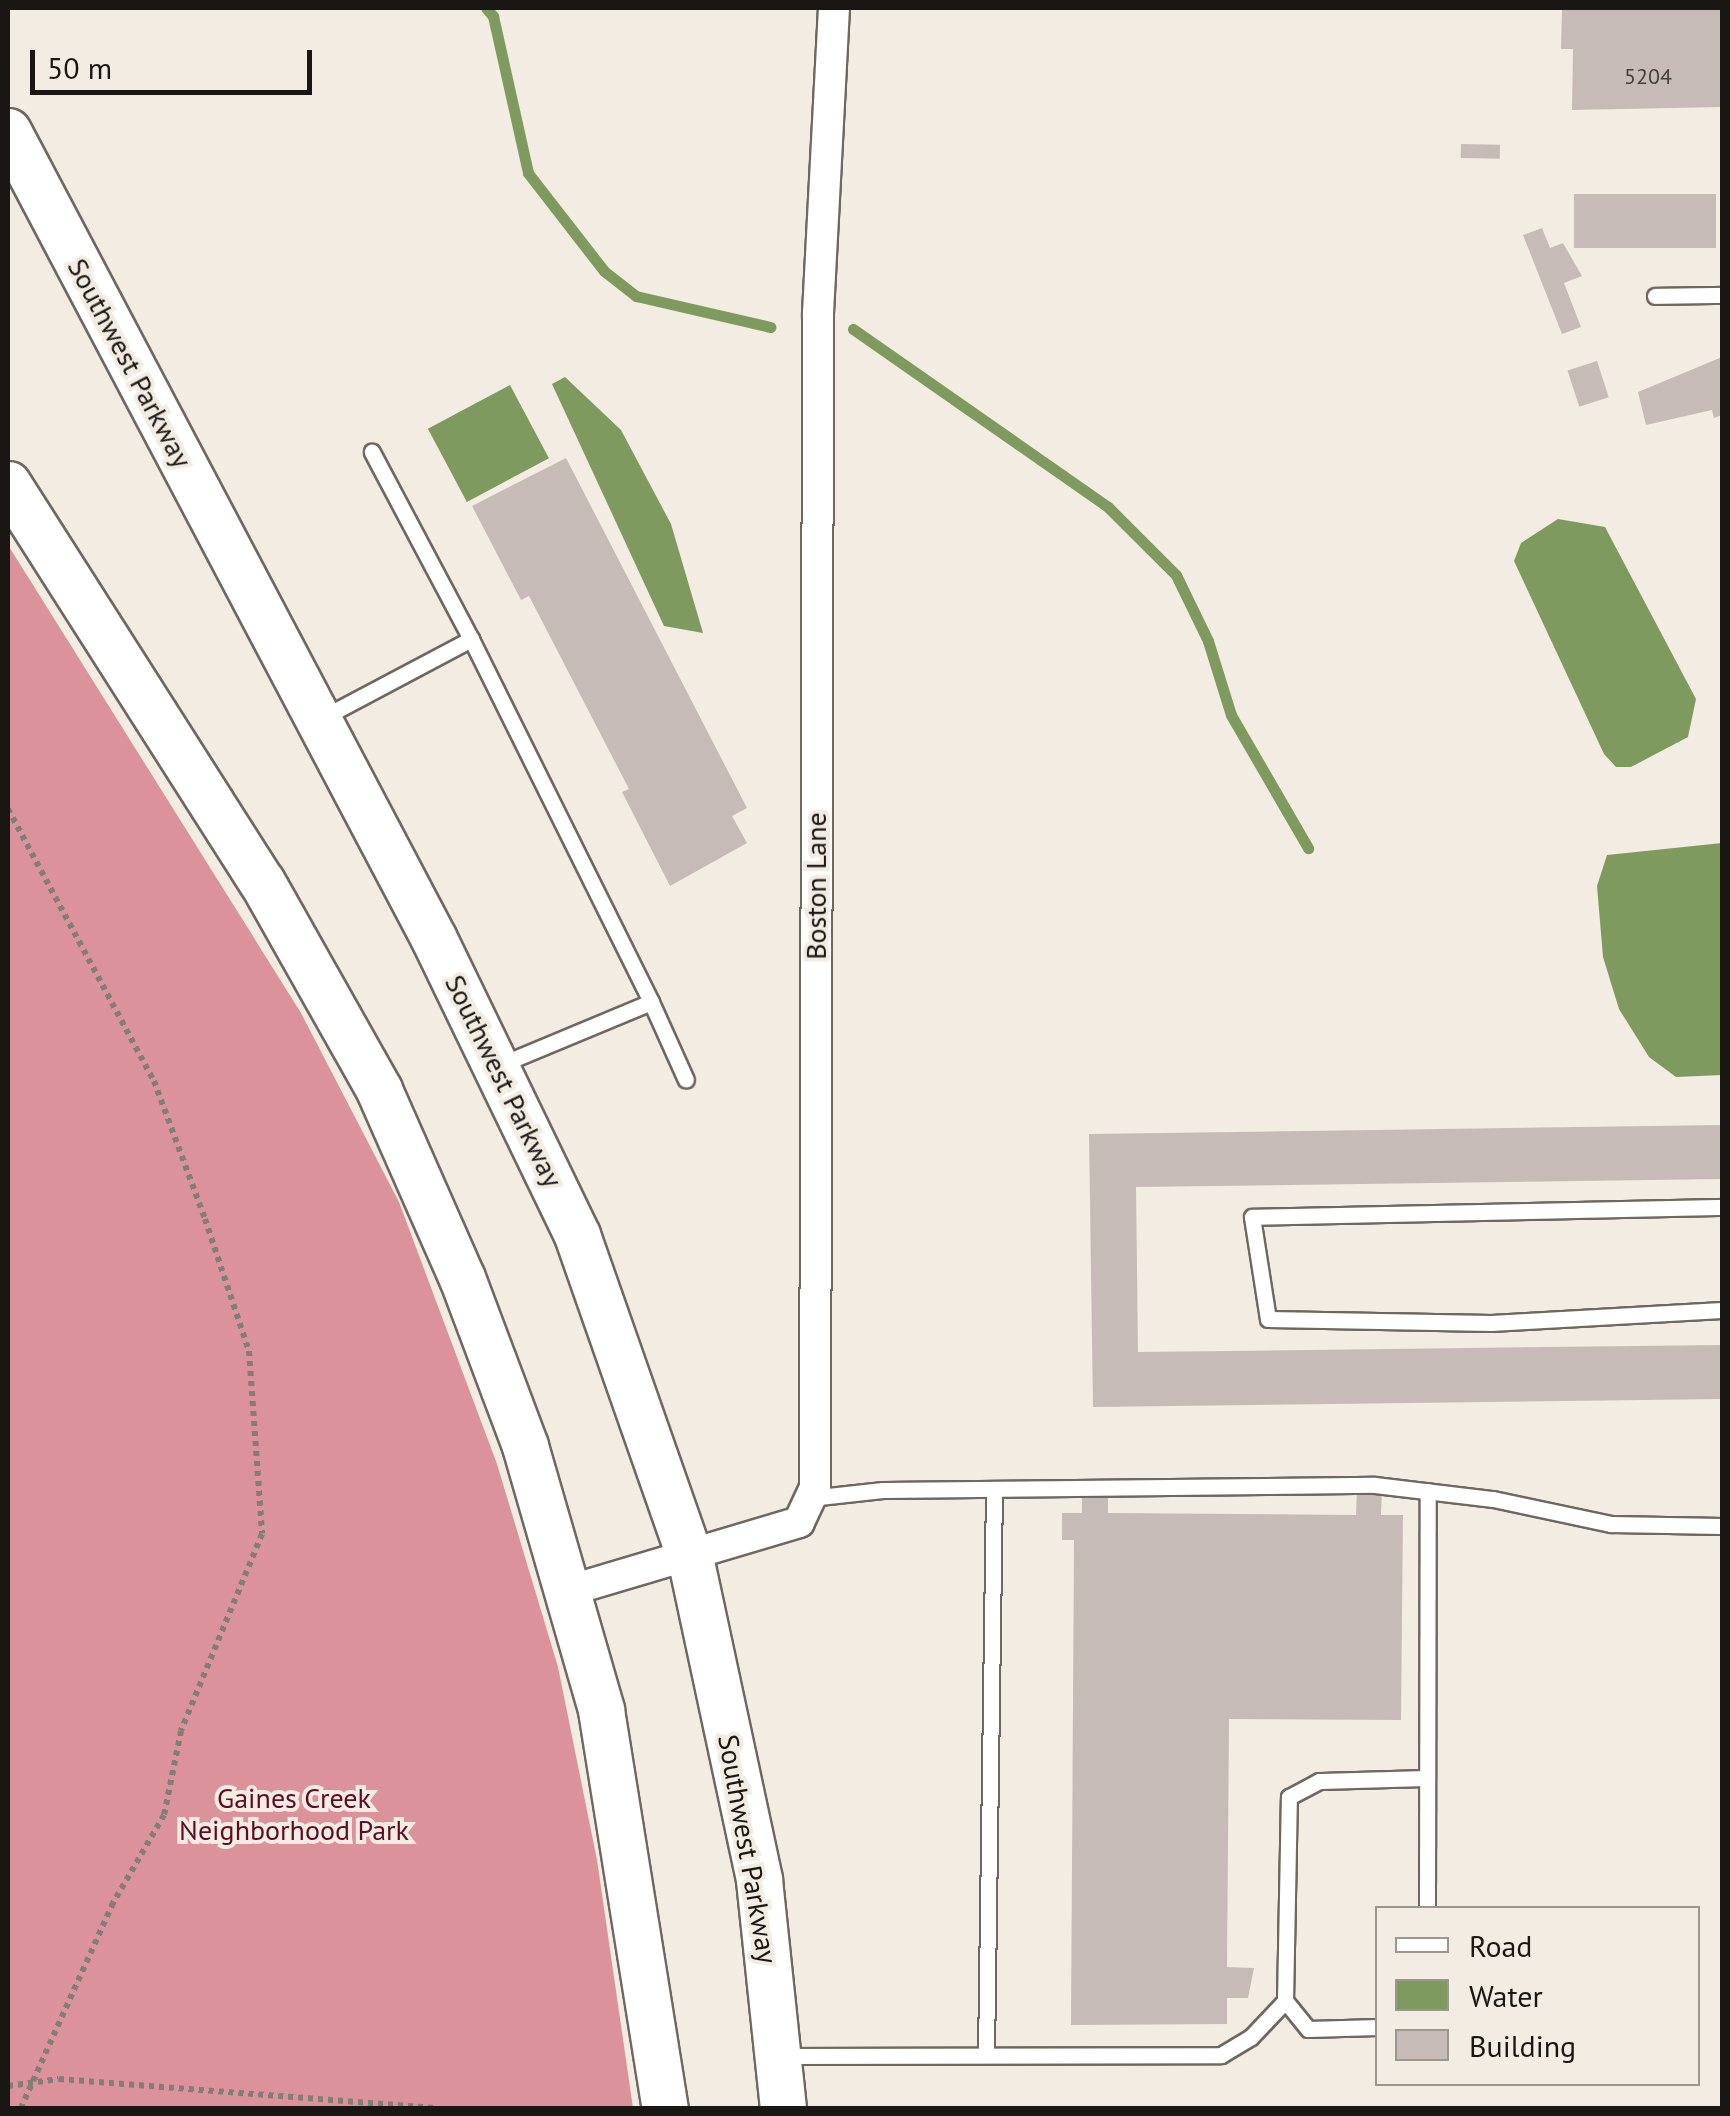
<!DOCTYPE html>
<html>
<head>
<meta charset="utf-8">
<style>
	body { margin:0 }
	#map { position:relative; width:1730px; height:2116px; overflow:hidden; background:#f3ece3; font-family:"PT Sans",sans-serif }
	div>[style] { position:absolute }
	.forest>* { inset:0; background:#db929b }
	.water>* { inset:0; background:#7f9a5f; transform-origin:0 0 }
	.stream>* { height:11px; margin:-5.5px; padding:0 5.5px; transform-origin:5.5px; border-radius:5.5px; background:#7f9a5f }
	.building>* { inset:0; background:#c7bbb7; transform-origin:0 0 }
	.path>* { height:6px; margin-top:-3px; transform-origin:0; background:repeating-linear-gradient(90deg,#827d77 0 5px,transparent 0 10px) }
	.roads { filter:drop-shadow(2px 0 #6f6861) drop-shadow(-2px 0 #6f6861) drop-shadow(0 2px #6f6861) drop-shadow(0 -2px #6f6861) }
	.lane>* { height:15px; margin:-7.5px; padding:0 7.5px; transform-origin:7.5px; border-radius:7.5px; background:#fff }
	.street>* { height:30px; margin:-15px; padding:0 15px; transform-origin:15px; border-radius:15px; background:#fff }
	.secondary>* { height:45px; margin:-22.5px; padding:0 22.5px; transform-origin:22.5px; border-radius:22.5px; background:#fff }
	span { translate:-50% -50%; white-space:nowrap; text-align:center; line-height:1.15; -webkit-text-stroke:8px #f3ece3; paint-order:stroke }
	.number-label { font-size:22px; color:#443f3c }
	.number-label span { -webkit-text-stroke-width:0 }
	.street-label { font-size:28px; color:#191613 }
	.park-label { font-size:28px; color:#610a23 }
	.frame { position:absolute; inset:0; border:10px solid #191613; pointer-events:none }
	.legend { position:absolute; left:1375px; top:1906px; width:325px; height:180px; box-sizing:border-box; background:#f3ece3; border:2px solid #9c9690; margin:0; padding:12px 18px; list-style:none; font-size:30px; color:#191613 }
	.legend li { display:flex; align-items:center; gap:20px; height:50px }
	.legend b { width:50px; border:2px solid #9c9690 }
	.scale { position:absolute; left:30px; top:50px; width:282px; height:45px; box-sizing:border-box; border:5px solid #191613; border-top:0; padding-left:12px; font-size:30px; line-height:35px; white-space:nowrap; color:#191613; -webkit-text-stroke:8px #f3ece3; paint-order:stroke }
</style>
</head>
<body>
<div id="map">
	<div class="forest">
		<i style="clip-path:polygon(8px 545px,301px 1013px,399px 1202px,497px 1464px,558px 1667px,597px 1860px,633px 2108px,8px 2108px)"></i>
	</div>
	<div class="water">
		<i style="clip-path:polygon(565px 377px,621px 430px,671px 524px,703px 633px,664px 626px,552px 384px)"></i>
		<i style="left:510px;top:385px;width:83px;height:93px;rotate:62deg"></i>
		<i style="clip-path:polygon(1558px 519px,1605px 527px,1696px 699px,1688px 737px,1631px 767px,1616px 767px,1604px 754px,1514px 561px,1521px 543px)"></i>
		<i style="clip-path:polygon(1722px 843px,1722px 1075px,1676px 1077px,1649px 1057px,1619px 1009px,1603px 957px,1597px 886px,1607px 855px)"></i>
	</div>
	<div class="stream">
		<i style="left:486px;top:8px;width:11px;rotate:49deg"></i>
		<i style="left:493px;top:16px;width:161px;rotate:77.4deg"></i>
		<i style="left:528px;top:173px;width:124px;rotate:52.2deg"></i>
		<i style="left:604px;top:271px;width:41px;rotate:38deg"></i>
		<i style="left:636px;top:296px;width:138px;rotate:13deg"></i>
		<i style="left:853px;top:329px;width:311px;rotate:34.9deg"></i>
		<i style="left:1108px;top:507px;width:96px;rotate:45deg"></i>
		<i style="left:1176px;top:575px;width:73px;rotate:64.1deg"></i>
		<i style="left:1208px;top:641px;width:77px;rotate:72.7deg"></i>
		<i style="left:1231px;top:715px;width:154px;rotate:59.9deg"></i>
	</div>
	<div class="building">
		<i style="clip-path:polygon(1562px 8px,1722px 8px,1722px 107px,1572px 110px,1573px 49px,1561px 49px)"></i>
		<i style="left:1461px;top:144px;width:39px;height:14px;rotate:1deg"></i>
		<i style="left:1574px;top:194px;width:142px;height:54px"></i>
		<i style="clip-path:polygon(1542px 228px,1550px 248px,1563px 243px,1582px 276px,1564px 283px,1581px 327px,1562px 334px,1523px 235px)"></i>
		<i style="clip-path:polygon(1722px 357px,1722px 415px,1714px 418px,1712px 410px,1646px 425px,1638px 392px)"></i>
		<i style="left:1597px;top:361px;width:38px;height:31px;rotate:72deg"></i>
		<i style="clip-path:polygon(566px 458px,747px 808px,732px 816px,747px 843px,670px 886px,622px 792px,629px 789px,529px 596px,521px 600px,472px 506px)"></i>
		<i style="clip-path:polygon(1722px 1125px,1722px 1179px,1136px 1187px,1138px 1352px,1722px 1345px,1722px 1399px,1093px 1407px,1089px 1134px)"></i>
		<i style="clip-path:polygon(1357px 1490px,1382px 1490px,1381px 1515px,1403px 1515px,1401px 1720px,1229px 1719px,1227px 1967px,1254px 1968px,1248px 1998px,1227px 1998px,1227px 2024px,1071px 2025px,1074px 1540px,1062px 1540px,1062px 1513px,1082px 1513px,1082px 1494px,1108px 1494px,1108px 1513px,1356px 1515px)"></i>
	</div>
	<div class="path">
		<i style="left:8px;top:809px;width:309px;rotate:61.8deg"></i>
		<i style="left:154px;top:1081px;width:147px;rotate:69.7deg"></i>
		<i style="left:205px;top:1219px;width:139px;rotate:71.6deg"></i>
		<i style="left:249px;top:1351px;width:183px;rotate:85.9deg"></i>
		<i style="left:262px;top:1534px;width:213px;rotate:112.4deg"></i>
		<i style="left:181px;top:1731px;width:86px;rotate:101.4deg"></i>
		<i style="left:164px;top:1815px;width:102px;rotate:120.1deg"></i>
		<i style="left:113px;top:1903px;width:225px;rotate:114.2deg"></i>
		<i style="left:8px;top:2086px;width:51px;rotate:-7.8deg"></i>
		<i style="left:59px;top:2079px;width:380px;rotate:4.4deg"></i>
	</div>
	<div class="roads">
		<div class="lane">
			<i style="left:1655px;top:296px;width:67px;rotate:-0.9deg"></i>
			<i style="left:471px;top:639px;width:405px;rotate:63.6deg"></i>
			<i style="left:651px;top:1002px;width:161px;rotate:157.4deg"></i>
			<i style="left:322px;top:718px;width:169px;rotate:-27.9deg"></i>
			<i style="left:471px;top:639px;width:212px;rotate:-117.9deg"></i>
			<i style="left:651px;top:1002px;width:85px;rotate:65.8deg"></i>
			<i style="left:1722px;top:1207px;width:470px;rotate:178.8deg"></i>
			<i style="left:1252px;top:1217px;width:103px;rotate:81.1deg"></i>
			<i style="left:1268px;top:1319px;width:223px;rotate:1deg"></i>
			<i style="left:1491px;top:1323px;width:231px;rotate:-3.2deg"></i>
			<i style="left:810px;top:1498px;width:73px;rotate:-6.3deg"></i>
			<i style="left:883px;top:1490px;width:492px;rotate:-0.6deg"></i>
			<i style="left:1375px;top:1485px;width:119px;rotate:6.8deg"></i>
			<i style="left:1493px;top:1499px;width:121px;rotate:12deg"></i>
			<i style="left:1611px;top:1524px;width:111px;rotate:1deg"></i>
			<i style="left:1427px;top:1908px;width:417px;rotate:-89.9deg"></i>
			<i style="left:1378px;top:2027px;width:70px;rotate:178.4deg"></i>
			<i style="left:1308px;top:2029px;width:36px;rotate:-129deg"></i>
			<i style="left:1285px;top:2001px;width:204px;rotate:-88.9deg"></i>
			<i style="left:1289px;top:1797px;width:34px;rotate:-28deg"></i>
			<i style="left:1319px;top:1781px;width:108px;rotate:-1.6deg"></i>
			<i style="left:986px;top:2054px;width:565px;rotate:-89.19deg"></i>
			<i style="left:779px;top:2056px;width:442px;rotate:-0.1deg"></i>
			<i style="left:1221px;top:2055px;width:35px;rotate:-31deg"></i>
			<i style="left:1251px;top:2037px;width:50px;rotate:-46.6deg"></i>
		</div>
		<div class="street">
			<i style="left:571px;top:1590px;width:238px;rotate:-16.6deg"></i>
			<i style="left:799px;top:1522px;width:38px;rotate:-65deg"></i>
			<i style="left:815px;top:1487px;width:1174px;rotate:-89.85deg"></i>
			<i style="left:818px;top:313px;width:305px;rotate:-87deg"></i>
		</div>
		<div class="secondary">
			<i style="left:8px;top:131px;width:913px;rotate:62.2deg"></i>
			<i style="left:434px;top:939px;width:329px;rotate:64.2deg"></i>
			<i style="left:577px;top:1235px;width:341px;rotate:70.7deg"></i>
			<i style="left:690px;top:1557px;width:330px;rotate:77.9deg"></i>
			<i style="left:759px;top:1880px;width:229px;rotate:84deg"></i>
			<i style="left:8px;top:484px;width:472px;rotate:57.5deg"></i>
			<i style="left:262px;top:882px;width:239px;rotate:60.6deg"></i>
			<i style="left:379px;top:1090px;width:206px;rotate:66.2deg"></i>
			<i style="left:462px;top:1278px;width:179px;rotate:69.4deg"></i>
			<i style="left:525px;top:1446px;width:275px;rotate:73.9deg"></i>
			<i style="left:601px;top:1710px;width:403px;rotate:80.9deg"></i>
		</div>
	</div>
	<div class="number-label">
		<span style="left:1648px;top:77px">5204</span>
	</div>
	<div class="street-label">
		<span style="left:130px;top:363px;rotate:62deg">Southwest Parkway</span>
		<span style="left:816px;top:886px;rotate:-90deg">Boston Lane</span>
		<span style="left:504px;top:1081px;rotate:64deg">Southwest Parkway</span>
		<span style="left:748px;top:1849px;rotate:80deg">Southwest Parkway</span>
	</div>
	<div class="park-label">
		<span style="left:294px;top:1814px">Gaines Creek<br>Neighborhood Park</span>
	</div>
	<div class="frame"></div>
	<ul class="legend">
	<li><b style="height:12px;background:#fff"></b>Road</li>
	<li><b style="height:28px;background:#7f9a5f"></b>Water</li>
	<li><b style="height:28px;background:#c7bbb7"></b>Building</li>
	</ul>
	<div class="scale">50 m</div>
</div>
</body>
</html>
